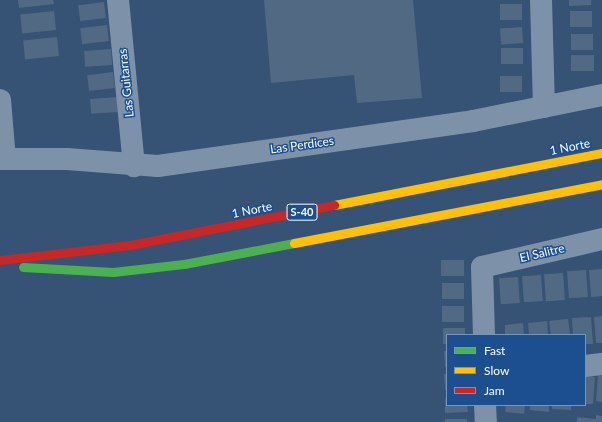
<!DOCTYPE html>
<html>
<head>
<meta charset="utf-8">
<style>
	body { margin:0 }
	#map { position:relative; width:602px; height:422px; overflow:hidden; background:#365274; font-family:Lato,sans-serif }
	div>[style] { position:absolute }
	.building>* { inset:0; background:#526984; transform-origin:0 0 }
	.street>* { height:22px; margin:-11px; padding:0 11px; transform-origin:11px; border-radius:11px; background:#7d92a8 }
	.fast>* { height:9px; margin:-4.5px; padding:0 4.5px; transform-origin:4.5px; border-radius:4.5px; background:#4caf50 }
	.slow>* { height:9px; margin:-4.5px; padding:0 4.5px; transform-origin:4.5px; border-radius:4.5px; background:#ffc107 }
	.jam>* { height:9px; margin:-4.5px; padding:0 4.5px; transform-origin:4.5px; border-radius:4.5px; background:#c62828 }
	span { translate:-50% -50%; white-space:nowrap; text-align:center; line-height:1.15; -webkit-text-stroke:3px #1b4f8f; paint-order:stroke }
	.shield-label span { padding:1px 3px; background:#1b4f8f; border:1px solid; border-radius:3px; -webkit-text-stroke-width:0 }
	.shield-label { font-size:11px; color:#fff; font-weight:700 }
	.street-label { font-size:12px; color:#fff }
	.legend { position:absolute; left:446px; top:334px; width:140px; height:72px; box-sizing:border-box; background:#1b4f8f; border:1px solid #7695bc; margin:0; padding:5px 7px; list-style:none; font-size:12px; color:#fff }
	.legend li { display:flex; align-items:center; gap:8px; height:20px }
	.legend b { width:20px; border:1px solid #7695bc }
</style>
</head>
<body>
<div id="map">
	<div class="building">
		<i style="clip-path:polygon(18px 0,53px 0,54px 4px,19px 8px)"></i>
		<i style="clip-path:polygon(264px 0,413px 0,422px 98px,357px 103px,354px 75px,271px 83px)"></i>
		<i style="clip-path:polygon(569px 0,591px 0,591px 5px,569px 6px)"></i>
		<i style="left:104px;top:2px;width:16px;height:26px;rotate:83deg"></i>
		<i style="left:500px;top:4px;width:22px;height:16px"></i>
		<i style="left:54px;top:11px;width:19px;height:34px;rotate:84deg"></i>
		<i style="left:570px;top:11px;width:22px;height:16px"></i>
		<i style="left:107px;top:25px;width:16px;height:27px;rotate:83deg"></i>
		<i style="left:522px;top:27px;width:16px;height:22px;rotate:86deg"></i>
		<i style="left:571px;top:34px;width:22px;height:16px"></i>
		<i style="left:57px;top:37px;width:19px;height:34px;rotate:84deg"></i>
		<i style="left:523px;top:48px;width:16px;height:22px;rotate:90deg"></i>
		<i style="left:111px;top:49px;width:16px;height:27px;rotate:86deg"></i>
		<i style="left:571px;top:55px;width:23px;height:16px"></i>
		<i style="left:113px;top:72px;width:16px;height:26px;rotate:83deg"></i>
		<i style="left:500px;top:76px;width:22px;height:16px"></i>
		<i style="left:117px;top:97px;width:15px;height:27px;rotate:86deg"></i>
		<i style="left:464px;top:260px;width:16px;height:23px;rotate:90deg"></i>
		<i style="clip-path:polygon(602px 269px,602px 296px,591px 297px,589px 270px)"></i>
		<i style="left:586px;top:270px;width:27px;height:19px;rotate:86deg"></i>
		<i style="left:563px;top:273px;width:27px;height:19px;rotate:86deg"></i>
		<i style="left:541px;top:275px;width:26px;height:19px;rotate:86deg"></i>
		<i style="left:518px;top:277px;width:26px;height:19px;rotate:86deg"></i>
		<i style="left:442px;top:283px;width:22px;height:16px"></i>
		<i style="left:442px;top:306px;width:22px;height:16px"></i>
		<i style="clip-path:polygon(602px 316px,602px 343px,596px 343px,594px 317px)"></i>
		<i style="clip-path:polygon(591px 317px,593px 344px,585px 344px,585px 335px,573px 335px,572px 318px)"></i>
		<i style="clip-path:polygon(568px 319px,570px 335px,551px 335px,549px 321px)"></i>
		<i style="clip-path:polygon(547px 321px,548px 335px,529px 335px,528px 323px)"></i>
		<i style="clip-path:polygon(523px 323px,524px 335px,505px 335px,505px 325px)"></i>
		<i style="clip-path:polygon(443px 328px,465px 328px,465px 335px,447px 335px,447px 344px,443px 344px)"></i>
		<i style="clip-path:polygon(444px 351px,447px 351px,447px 367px,445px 367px)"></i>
		<i style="clip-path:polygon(444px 374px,447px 374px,447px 390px,445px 390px)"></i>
		<i style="clip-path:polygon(598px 374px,602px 375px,602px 402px,596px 401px)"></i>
		<i style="clip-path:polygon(585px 376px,595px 377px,593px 404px,585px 404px)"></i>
		<i style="clip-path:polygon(445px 397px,447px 405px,467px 405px,468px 412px,445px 413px)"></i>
		<i style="clip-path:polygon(506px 405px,525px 405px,524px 414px,505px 412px)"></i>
		<i style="clip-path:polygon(530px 405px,549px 405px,549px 412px,530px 410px)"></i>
		<i style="clip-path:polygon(552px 405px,571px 405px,571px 410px,552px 409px)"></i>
		<i style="clip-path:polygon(596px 415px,602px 416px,602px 422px,577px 422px,577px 417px,596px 419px)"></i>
		<i style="left:445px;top:419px;width:22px;height:3px"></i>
	</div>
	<div class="street">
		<i style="left:118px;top:0;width:167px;rotate:84.5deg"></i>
		<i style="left:541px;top:0;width:107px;rotate:88.4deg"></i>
		<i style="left:0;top:100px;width:59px;rotate:85.2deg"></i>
		<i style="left:0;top:159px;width:67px"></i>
		<i style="left:67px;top:159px;width:91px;rotate:4.4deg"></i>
		<i style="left:158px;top:166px;width:318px;rotate:-8.1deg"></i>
		<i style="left:473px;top:121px;width:132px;rotate:-11.4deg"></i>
		<i style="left:484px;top:335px;width:68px;rotate:-91.7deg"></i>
		<i style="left:482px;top:267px;width:123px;rotate:-13.1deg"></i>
		<i style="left:585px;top:366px;width:17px;rotate:-7deg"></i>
		<i style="left:485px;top:405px;width:17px;rotate:87deg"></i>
	</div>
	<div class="fast">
		<i style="left:23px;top:267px;width:90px;rotate:3.2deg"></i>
		<i style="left:113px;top:272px;width:71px;rotate:-6.4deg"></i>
		<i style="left:184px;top:264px;width:112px;rotate:-10.8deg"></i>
	</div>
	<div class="slow">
		<i style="left:334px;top:205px;width:273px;rotate:-11deg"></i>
		<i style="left:294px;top:243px;width:314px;rotate:-10.8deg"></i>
	</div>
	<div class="jam">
		<i style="left:0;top:260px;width:131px;rotate:-6.6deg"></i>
		<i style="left:130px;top:245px;width:208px;rotate:-11.1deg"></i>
	</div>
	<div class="shield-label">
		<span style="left:302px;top:212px">S-40</span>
	</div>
	<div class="street-label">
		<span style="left:126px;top:83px;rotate:-96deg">Las Guitarras</span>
		<span style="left:302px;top:145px;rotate:-8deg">Las Perdices</span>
		<span style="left:570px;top:147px;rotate:-11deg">1 Norte</span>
		<span style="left:252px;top:210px;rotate:-11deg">1 Norte</span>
		<span style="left:542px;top:253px;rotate:-13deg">El Salitre</span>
	</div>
	<ul class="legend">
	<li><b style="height:5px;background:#4caf50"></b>Fast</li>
	<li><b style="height:5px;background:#ffc107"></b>Slow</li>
	<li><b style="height:5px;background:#c62828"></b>Jam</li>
	</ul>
</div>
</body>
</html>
